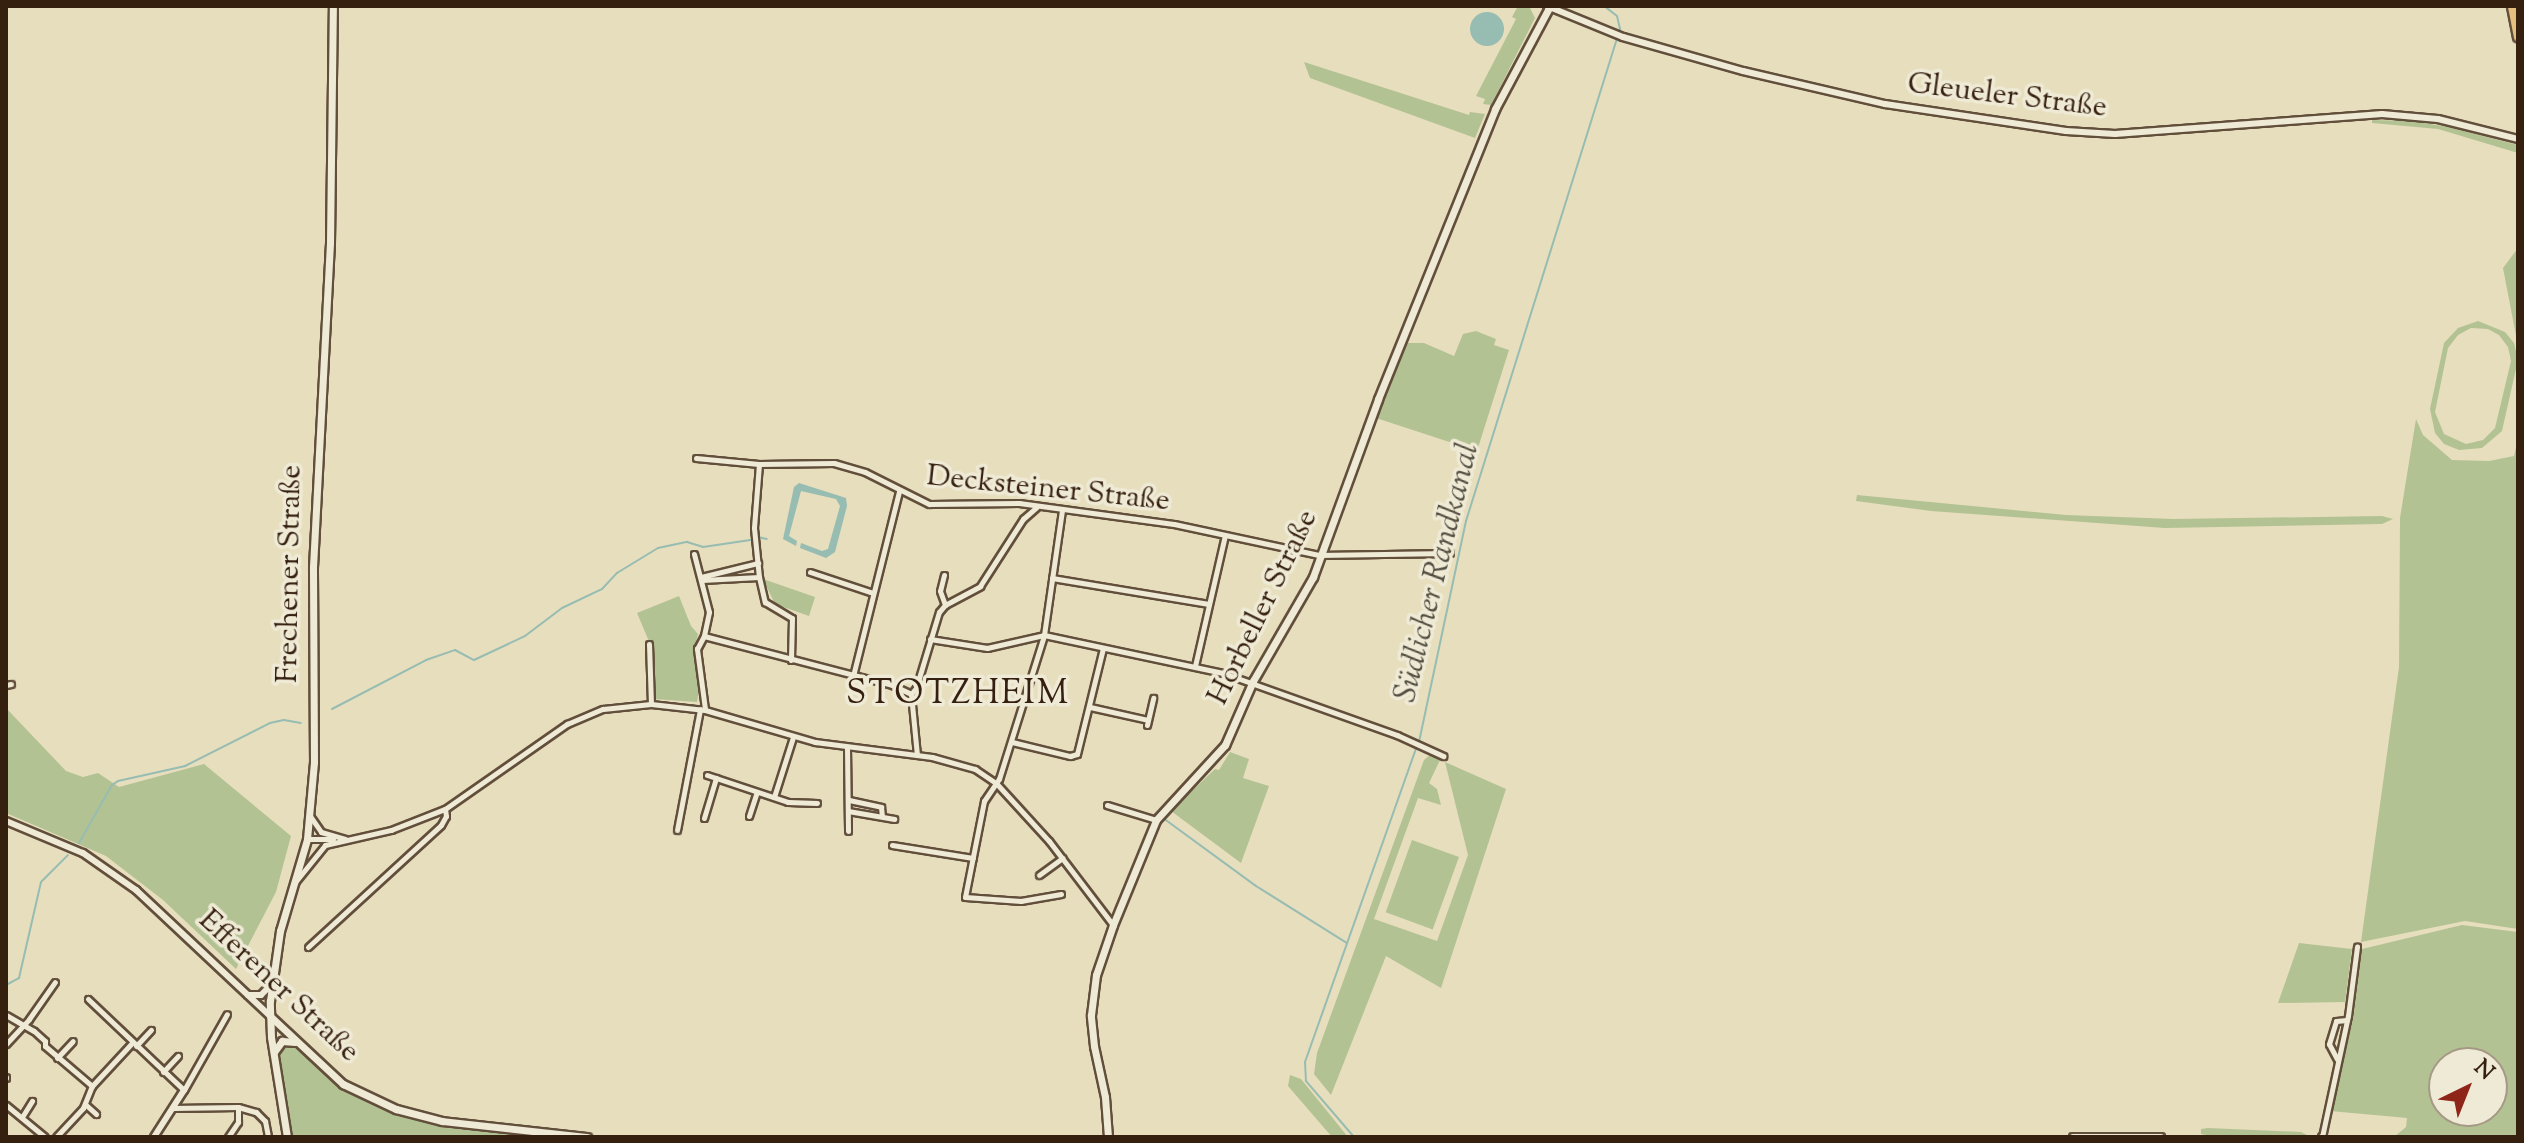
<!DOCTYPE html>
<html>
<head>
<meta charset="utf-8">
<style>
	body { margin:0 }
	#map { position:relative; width:2524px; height:1143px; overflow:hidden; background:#e7debe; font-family:"Sorts Mill Goudy",serif }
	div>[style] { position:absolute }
	.green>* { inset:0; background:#b3c293; transform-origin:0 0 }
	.water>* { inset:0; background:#97bcb1 }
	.round { border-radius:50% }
	.stream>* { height:2px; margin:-1px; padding:0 1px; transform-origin:1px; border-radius:1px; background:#97bcb1 }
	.roads { filter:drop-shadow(2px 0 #624f3b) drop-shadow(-2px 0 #624f3b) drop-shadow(0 2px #624f3b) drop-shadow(0 -2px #624f3b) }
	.minor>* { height:5px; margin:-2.5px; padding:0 2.5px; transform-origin:2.5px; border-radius:2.5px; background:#efead5 }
	.tertiary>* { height:6px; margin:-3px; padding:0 3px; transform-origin:3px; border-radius:3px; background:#efead5 }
	.secondary>* { height:7px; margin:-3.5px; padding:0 3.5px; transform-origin:3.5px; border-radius:3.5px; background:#efead5 }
	.motorway>* { height:9px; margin:-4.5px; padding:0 4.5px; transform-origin:4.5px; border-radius:4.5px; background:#e4bf7f }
	span { translate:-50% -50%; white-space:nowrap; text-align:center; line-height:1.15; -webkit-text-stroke:7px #efead5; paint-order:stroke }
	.street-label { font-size:30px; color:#351f0f }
	.water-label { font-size:32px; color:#524e40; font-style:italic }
	.quarter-label { font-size:34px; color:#351f0f; letter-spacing:2px }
	.frame { position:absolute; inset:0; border:8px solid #351f0f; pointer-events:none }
	.north { position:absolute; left:2428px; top:1047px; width:80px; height:80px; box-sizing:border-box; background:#efead5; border:2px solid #a59986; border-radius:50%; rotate:43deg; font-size:22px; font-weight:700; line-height:32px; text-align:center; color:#351f0f }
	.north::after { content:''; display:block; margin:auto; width:28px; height:36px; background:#8f2418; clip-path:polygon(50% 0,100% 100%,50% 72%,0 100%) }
</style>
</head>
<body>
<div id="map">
	<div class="green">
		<i style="clip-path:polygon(1518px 6px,1530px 8px,1535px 18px,1491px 105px,1483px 104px,1485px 99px,1476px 96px,1516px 19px,1512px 17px)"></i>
		<i style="clip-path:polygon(1304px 62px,1469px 115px,1470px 112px,1485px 114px,1475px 138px,1310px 78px)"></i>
		<i style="clip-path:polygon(2372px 120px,2412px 121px,2448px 127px,2518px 145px,2518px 153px,2438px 129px,2372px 123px)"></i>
		<i style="clip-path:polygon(2518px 248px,2518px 346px,2503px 268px)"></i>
		<i style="clip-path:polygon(evenodd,2478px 321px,2505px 332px,2514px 343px,2518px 360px,2502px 431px,2482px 448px,2459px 450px,2444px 444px,2435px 433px,2430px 409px,2444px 343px,2458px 328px,2478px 321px,2471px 328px,2488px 329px,2499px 335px,2508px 347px,2511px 361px,2495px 428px,2483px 440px,2466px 444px,2444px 434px,2435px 412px,2448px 348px,2458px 335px,2471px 328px)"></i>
		<i style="clip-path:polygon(1476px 331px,1496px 339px,1494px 345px,1509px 350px,1477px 451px,1376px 418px,1407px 343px,1424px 343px,1454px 356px,1463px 334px)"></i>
		<i style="clip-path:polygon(2416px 419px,2423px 435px,2452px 460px,2489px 461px,2514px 456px,2518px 439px,2518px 929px,2465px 921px,2361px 942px,2399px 667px,2400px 518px)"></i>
		<i style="clip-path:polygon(1857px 495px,2066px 515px,2173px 519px,2382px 516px,2393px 519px,2382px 524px,2165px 528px,1931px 511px,1856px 501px)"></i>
		<i style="clip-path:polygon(763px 579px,815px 597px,809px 616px,775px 604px)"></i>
		<i style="clip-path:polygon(679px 596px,691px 626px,698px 634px,694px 650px,700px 685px,697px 702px,654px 699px,651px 646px,637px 613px)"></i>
		<i style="clip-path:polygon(6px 708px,66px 771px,83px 777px,98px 773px,119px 787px,204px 764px,291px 836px,276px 892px,236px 969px,163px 900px,106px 856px,6px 813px)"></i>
		<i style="clip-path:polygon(1230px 752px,1249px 759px,1243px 778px,1269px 786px,1241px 863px,1171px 811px,1215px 769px,1219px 770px)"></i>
		<i style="clip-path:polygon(1432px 753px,1441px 758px,1429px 783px,1437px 789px,1441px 805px,1418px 798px,1374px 919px,1437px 941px,1468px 855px,1445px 762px,1506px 789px,1441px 988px,1386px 956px,1331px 1095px,1314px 1074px,1317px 1053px,1424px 760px)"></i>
		<i style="left:1412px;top:840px;width:50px;height:77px;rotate:20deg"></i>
		<i style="clip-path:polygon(evenodd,2462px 925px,2518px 932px,2518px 1137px,2394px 1137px,2406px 1127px,2407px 1118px,2330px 1111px,2353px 1020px,2362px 949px,2462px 925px,2444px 1063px,2492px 1063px,2492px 1111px,2444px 1111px,2444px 1063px)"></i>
		<i style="clip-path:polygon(2299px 943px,2352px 949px,2345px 1002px,2278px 1003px)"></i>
		<i style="clip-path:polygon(289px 1043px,342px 1087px,389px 1110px,429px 1122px,523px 1137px,291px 1137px,277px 1055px,282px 1045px)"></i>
		<i style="clip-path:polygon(1290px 1075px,1301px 1079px,1348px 1137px,1332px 1137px,1288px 1086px)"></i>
		<i style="clip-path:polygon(2208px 1128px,2301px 1132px,2309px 1136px,2217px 1137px,2201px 1134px,2201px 1129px)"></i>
	</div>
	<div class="water">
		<i class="round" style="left:1470px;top:12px;width:34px;height:34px"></i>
		<i style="clip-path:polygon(799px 483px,846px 498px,847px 506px,835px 552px,826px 558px,800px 548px,801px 543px,822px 551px,828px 549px,840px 506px,836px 499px,801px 491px,789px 536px,797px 541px,796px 546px,783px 539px,794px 487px)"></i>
	</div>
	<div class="stream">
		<i style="left:758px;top:537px;width:9px;rotate:13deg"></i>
		<i style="left:332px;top:709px;width:106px;rotate:-27.5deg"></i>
		<i style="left:426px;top:660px;width:31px;rotate:-19deg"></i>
		<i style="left:455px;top:650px;width:21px;rotate:28deg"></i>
		<i style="left:474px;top:660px;width:56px;rotate:-25.2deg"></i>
		<i style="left:525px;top:636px;width:46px;rotate:-37.1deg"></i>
		<i style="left:562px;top:608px;width:44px;rotate:-25.4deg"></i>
		<i style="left:602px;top:589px;width:22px;rotate:-47deg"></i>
		<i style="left:617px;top:573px;width:48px;rotate:-31.4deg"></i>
		<i style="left:658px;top:548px;width:30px;rotate:-12deg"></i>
		<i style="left:687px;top:542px;width:17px;rotate:17deg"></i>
		<i style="left:703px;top:547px;width:48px;rotate:-8.5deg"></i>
		<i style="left:1419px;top:742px;width:226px;rotate:-78deg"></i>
		<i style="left:1466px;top:521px;width:516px;rotate:-72.62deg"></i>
		<i style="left:1620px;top:29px;width:13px;rotate:-103deg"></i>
		<i style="left:1617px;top:16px;width:16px;rotate:-142deg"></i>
		<i style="left:1163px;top:818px;width:115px;rotate:36.2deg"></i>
		<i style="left:1256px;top:886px;width:107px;rotate:32.1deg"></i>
		<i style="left:79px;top:843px;width:67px;rotate:-60.4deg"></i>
		<i style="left:112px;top:785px;width:7px;rotate:-34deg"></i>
		<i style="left:118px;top:781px;width:69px;rotate:-12.6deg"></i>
		<i style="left:185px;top:766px;width:95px;rotate:-26.8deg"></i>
		<i style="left:270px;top:723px;width:14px;rotate:-12deg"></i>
		<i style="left:284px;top:720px;width:17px;rotate:10deg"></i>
		<i style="left:6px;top:985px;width:15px;rotate:-28deg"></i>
		<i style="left:19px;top:978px;width:98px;rotate:-77.1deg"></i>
		<i style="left:41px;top:882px;width:38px;rotate:-45deg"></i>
		<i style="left:1354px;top:1137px;width:74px;rotate:-130.6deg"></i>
		<i style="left:1306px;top:1081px;width:19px;rotate:-93deg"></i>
		<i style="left:1305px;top:1062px;width:333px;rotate:-70.5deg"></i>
	</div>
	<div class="roads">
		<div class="minor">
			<i style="left:696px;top:458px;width:63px;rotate:5.4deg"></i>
			<i style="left:759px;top:464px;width:75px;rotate:-0.8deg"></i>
			<i style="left:834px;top:463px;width:32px;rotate:16deg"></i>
			<i style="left:865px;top:472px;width:72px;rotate:26.6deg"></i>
			<i style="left:929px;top:504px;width:90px;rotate:-0.6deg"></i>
			<i style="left:1019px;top:503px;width:156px;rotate:7.7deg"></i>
			<i style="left:1174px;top:524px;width:147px;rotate:12.1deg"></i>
			<i style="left:1318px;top:555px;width:132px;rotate:-0.9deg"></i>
			<i style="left:759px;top:464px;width:64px;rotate:94.5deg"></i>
			<i style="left:754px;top:528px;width:49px;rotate:84.2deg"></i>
			<i style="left:759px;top:577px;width:26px;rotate:77deg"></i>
			<i style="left:765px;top:602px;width:31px;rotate:31deg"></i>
			<i style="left:792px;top:618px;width:42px;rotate:91.4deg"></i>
			<i style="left:694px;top:554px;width:60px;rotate:75.5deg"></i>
			<i style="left:709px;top:612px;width:25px;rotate:102deg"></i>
			<i style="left:810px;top:572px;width:66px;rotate:18.4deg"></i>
			<i style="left:944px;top:575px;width:16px;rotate:104deg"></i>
			<i style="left:940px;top:591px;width:15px;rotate:70deg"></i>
			<i style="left:701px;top:577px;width:59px;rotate:-13.8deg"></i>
			<i style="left:1052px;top:578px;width:159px;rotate:9.4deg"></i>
			<i style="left:702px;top:580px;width:57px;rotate:-3deg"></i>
			<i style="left:930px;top:639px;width:58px;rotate:9deg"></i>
			<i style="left:987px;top:648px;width:58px;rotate:-12.8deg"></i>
			<i style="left:1044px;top:635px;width:183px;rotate:12deg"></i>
			<i style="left:1223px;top:673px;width:185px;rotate:19.6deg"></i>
			<i style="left:1397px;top:735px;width:51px;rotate:24.5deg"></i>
			<i style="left:649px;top:644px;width:60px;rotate:88.1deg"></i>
			<i style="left:1195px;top:666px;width:134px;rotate:-77.1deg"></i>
			<i style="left:853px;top:676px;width:191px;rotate:-76deg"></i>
			<i style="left:6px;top:685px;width:5px;rotate:-11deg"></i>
			<i style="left:911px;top:694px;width:8px;rotate:-50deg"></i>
			<i style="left:916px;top:688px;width:79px;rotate:-73.2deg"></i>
			<i style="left:939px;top:612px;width:9px;rotate:-49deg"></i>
			<i style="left:945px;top:605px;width:40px;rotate:-28deg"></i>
			<i style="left:980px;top:586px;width:80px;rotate:-57.3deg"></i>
			<i style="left:1023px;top:519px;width:18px;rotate:-41deg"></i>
			<i style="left:911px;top:694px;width:61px;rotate:84.4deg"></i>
			<i style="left:1090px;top:707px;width:59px;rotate:12.6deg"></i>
			<i style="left:705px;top:709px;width:61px;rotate:-97.6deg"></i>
			<i style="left:697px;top:649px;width:15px;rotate:-62deg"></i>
			<i style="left:704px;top:636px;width:194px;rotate:14.6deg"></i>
			<i style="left:892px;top:685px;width:21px;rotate:25deg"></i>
			<i style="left:1147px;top:725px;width:28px;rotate:-77deg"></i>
			<i style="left:1012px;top:742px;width:60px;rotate:13.6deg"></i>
			<i style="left:1070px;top:756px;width:7px;rotate:-16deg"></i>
			<i style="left:1077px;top:754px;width:109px;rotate:-76.2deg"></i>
			<i style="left:847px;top:747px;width:84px;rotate:89.3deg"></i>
			<i style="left:707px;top:775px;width:85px;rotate:18.4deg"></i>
			<i style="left:788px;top:802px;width:29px;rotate:2deg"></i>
			<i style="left:774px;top:797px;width:63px;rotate:-72.4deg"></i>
			<i style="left:849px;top:800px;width:33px;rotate:12deg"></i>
			<i style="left:881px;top:807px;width:9px;rotate:84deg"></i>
			<i style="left:1107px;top:805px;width:51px;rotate:17deg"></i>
			<i style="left:848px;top:811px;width:47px;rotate:9.9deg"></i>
			<i style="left:310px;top:816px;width:19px;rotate:55deg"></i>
			<i style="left:321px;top:832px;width:25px;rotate:16deg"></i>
			<i style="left:749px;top:816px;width:25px;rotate:-72deg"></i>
			<i style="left:704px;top:818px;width:42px;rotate:-73.3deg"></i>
			<i style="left:677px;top:830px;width:123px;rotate:-79.2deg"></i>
			<i style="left:307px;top:839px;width:26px"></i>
			<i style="left:892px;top:845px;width:82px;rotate:9.1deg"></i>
			<i style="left:1039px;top:875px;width:29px;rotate:-36deg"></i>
			<i style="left:296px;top:881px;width:46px;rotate:-51.1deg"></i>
			<i style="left:325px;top:845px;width:68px;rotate:-12.8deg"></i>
			<i style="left:391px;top:830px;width:58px;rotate:-21.3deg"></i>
			<i style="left:445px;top:809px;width:149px;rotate:-34.9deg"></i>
			<i style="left:567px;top:724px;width:39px;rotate:-23deg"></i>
			<i style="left:603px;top:709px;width:48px;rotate:-5.9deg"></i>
			<i style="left:651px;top:704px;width:54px;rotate:6.3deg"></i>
			<i style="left:705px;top:710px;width:115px;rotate:16.2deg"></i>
			<i style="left:815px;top:742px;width:118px;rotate:7.3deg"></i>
			<i style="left:932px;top:757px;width:45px;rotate:15.6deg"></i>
			<i style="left:975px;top:769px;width:25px;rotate:34deg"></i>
			<i style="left:996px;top:783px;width:79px;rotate:47.6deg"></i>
			<i style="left:1049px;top:841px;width:106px;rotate:52.7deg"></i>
			<i style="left:1061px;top:894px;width:41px;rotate:170.1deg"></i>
			<i style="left:1021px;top:901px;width:56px;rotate:-175.9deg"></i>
			<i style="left:965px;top:897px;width:98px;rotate:-78.8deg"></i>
			<i style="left:984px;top:801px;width:27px;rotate:-56deg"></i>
			<i style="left:999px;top:779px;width:151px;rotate:-72.6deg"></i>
			<i style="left:1044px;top:635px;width:126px;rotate:-81.8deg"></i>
			<i style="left:308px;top:947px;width:180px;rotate:-42.5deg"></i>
			<i style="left:441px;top:825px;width:10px;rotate:-61deg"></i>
			<i style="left:446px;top:816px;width:7px;rotate:-98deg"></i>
			<i style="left:88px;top:999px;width:132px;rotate:43.5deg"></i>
			<i style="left:184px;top:1090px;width:87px;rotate:-60.5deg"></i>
			<i style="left:6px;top:1015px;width:32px;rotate:30deg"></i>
			<i style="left:34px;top:1031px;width:15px;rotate:42deg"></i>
			<i style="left:45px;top:1041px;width:5px;rotate:90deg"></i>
			<i style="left:45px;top:1046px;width:62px;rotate:40.4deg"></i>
			<i style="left:92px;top:1086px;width:59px;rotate:-47.1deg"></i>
			<i style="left:6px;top:1044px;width:34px;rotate:-47deg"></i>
			<i style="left:29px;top:1019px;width:45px;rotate:-54.9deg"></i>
			<i style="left:136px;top:1046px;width:22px;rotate:-47deg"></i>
			<i style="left:57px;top:1058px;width:23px;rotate:-47deg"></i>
			<i style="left:2337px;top:1059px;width:17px;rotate:-118deg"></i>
			<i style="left:2329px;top:1044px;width:24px;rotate:-73deg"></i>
			<i style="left:2336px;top:1021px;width:11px;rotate:-5deg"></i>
			<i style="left:163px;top:1072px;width:22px;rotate:-47deg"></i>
			<i style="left:6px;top:1078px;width:1px;rotate:-90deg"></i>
			<i style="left:85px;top:1104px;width:15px;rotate:42deg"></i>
			<i style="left:6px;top:1105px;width:50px;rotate:39.4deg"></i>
			<i style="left:173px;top:1108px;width:65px;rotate:-0.9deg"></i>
			<i style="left:238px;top:1107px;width:19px;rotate:16deg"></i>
			<i style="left:256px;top:1112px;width:13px;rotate:45deg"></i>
			<i style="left:265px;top:1121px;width:16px;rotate:79deg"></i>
			<i style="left:22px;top:1117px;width:19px;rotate:-58deg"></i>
			<i style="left:56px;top:1137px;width:40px;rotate:-47deg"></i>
			<i style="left:83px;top:1108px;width:24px;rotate:-68deg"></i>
			<i style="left:228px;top:1137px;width:18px;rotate:-56deg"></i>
			<i style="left:238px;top:1122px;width:15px;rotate:-90deg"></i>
			<i style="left:2322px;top:1137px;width:124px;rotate:-77.9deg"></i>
			<i style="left:2348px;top:1016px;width:70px;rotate:-82.6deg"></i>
		</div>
		<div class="tertiary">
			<i style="left:1547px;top:6px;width:82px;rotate:22.2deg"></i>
			<i style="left:1623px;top:37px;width:125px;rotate:15.8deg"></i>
			<i style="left:1743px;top:71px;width:146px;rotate:13.1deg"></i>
			<i style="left:1885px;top:104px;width:183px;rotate:8.5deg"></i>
			<i style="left:2066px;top:131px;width:49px;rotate:3.5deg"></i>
			<i style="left:2115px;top:134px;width:268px;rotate:-4.3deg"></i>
			<i style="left:2382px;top:114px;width:56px;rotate:5.1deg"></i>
			<i style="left:2438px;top:119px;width:82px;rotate:14deg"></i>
			<i style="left:6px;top:821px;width:83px;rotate:22.6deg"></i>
			<i style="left:83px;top:853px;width:65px;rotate:34.9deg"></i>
			<i style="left:136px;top:890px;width:184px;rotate:43.2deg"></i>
			<i style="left:248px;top:995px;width:13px"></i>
			<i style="left:261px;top:995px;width:14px;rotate:-45deg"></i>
			<i style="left:154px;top:1137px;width:56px;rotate:-57.4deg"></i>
			<i style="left:2073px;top:1137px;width:88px"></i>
			<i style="left:2322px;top:1137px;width:1px"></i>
		</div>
		<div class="secondary">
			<i style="left:270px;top:1016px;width:100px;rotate:43deg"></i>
			<i style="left:343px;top:1084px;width:59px;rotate:25.3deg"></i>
			<i style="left:396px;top:1109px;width:48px;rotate:14.6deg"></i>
			<i style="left:442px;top:1121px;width:146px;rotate:6.3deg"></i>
			<i style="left:274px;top:1052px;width:14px;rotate:-54deg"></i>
			<i style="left:282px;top:1041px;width:13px;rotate:4deg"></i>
			<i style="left:287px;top:1137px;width:101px;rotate:-99.1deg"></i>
			<i style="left:271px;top:1037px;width:36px;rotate:-92deg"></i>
			<i style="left:270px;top:1001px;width:71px;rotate:-81.9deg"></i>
			<i style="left:280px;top:931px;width:96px;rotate:-73.6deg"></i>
			<i style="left:307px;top:839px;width:77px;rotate:-84.8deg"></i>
			<i style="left:314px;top:762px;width:195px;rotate:-90.3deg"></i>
			<i style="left:313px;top:567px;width:324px;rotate:-87deg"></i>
			<i style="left:330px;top:243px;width:237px;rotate:-89.3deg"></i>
			<i style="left:1108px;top:1137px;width:40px;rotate:-94.3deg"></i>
			<i style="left:1105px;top:1097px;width:52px;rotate:-102.2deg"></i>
			<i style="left:1094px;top:1046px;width:31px;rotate:-96deg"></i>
			<i style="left:1091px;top:1015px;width:40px;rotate:-82.9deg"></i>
			<i style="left:1096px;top:975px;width:53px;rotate:-71.2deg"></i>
			<i style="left:1113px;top:925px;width:113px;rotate:-67.7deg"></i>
			<i style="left:1156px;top:820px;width:102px;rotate:-47.4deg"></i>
			<i style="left:1225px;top:745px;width:70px;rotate:-66.4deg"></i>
			<i style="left:1253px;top:681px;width:120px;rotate:-60deg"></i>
			<i style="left:1313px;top:577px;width:189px;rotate:-69.9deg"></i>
			<i style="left:1378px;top:399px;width:313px;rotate:-68deg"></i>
			<i style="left:1495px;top:109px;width:117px;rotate:-61.9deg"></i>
		</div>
		<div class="motorway">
			<i style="left:2512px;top:6px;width:31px;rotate:79deg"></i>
		</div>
	</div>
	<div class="street-label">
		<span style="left:2007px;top:97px;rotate:7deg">Gleueler Straße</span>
		<span style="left:1048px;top:490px;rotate:6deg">Decksteiner Straße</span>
		<span style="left:291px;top:574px;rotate:-89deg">Frechener Straße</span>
		<span style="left:1264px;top:608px;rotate:-64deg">Horbeller Straße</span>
		<span style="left:278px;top:987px;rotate:43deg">Efferener Straße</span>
	</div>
	<div class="water-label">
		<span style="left:1438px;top:573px;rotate:-76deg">Südlicher Randkanal</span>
	</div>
	<div class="quarter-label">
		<span style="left:958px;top:695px">STOTZHEIM</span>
	</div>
	<div class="frame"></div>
	<div class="north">N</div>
</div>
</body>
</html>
